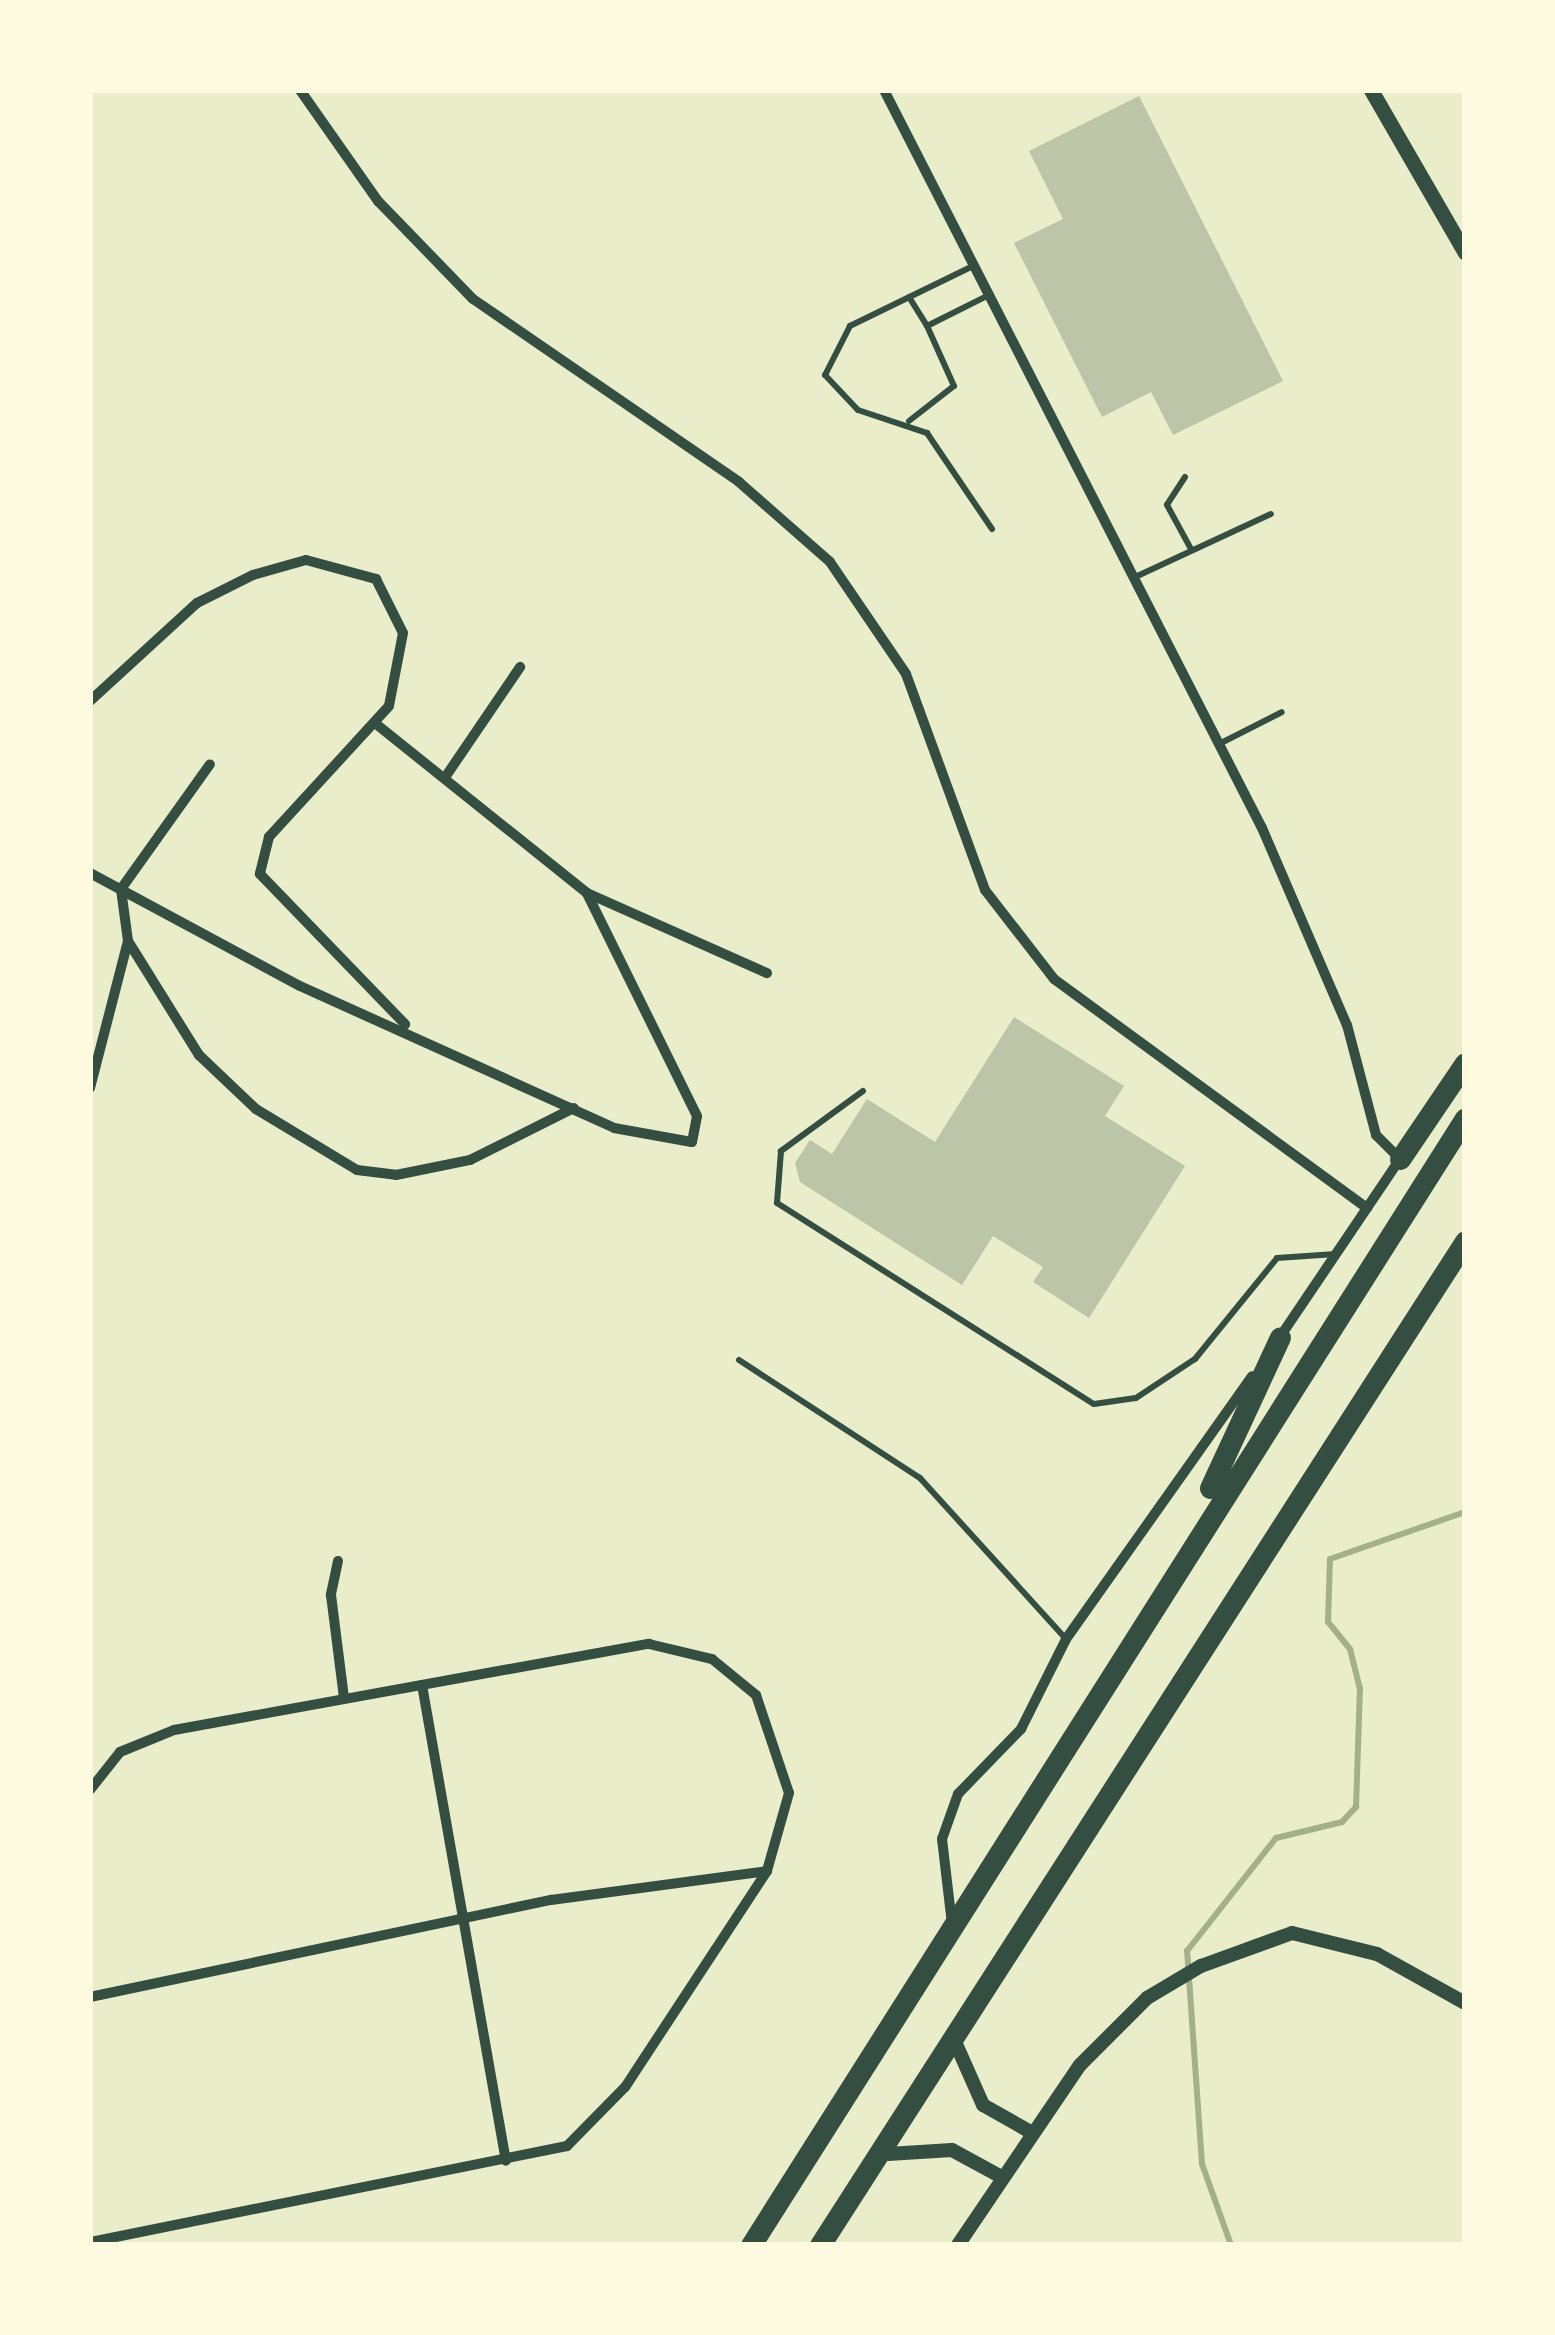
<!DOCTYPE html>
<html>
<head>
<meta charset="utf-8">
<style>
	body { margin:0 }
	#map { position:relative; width:1555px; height:2335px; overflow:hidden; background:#e9edc9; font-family:"IBM Plex Sans",sans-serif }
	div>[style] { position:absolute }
	.stream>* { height:6px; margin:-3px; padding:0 3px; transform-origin:3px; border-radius:3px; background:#a3b18a }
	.building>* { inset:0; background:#bcc5a7 }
	.service>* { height:6px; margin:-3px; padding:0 3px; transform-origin:3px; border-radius:3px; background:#344e41 }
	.minor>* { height:10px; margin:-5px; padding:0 5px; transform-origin:5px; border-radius:5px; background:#344e41 }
	.tertiary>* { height:14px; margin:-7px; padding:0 7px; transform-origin:7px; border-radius:7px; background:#344e41 }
	.secondary>* { height:15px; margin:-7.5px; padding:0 7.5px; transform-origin:7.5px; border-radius:7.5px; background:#344e41 }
	.motorway>* { height:21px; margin:-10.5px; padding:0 10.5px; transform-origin:10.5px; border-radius:10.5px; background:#344e41 }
	span { translate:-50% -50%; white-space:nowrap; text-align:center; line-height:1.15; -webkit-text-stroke:10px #fefae0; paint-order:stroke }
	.frame { position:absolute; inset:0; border:93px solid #fefae0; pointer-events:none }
</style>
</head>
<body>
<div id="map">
	<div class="stream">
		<i style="left:1231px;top:2245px;width:86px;rotate:-109.7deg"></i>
		<i style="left:1202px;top:2164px;width:214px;rotate:-94deg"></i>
		<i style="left:1187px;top:1951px;width:144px;rotate:-51.8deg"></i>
		<i style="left:1276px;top:1838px;width:68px;rotate:-13.6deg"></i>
		<i style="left:1342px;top:1822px;width:21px;rotate:-47deg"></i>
		<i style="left:1356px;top:1807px;width:118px;rotate:-88.1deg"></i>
		<i style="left:1360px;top:1689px;width:41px;rotate:-104deg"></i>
		<i style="left:1350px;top:1649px;width:35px;rotate:-129deg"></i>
		<i style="left:1328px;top:1622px;width:63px;rotate:-88.2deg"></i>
		<i style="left:1330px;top:1559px;width:143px;rotate:-19.2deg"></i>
	</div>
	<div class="building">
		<i style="clip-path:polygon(1139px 96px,1283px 381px,1173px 435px,1151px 392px,1102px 417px,1014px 243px,1063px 219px,1029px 151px)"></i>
		<i style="clip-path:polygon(1014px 1017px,1124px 1086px,1105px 1116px,1185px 1166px,1089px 1318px,1033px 1282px,1043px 1267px,993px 1236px,962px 1285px,800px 1182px,795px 1163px,810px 1140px,832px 1154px,867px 1099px,935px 1142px)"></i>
	</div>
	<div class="service">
		<i style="left:973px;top:266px;width:137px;rotate:154deg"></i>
		<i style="left:850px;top:326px;width:55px;rotate:117deg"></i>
		<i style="left:825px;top:375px;width:48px;rotate:46.7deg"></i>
		<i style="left:858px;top:410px;width:73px;rotate:18.4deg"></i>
		<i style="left:927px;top:433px;width:116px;rotate:55.9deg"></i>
		<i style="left:909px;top:297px;width:34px;rotate:58deg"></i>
		<i style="left:927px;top:326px;width:69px;rotate:-26.6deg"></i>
		<i style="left:909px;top:421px;width:57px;rotate:-37.9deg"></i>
		<i style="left:954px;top:386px;width:66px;rotate:-114.2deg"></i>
		<i style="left:1185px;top:477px;width:33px;rotate:123deg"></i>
		<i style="left:1167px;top:505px;width:50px;rotate:61.4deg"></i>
		<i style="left:1133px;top:578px;width:152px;rotate:-24.9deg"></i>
		<i style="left:1221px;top:743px;width:68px;rotate:-26.9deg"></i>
		<i style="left:863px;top:1091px;width:102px;rotate:143.8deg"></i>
		<i style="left:781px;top:1151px;width:52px;rotate:94.4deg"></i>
		<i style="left:777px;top:1203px;width:375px;rotate:32.4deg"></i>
		<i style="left:1094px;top:1404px;width:42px;rotate:-8.1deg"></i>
		<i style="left:1136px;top:1398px;width:71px;rotate:-33.5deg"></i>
		<i style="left:1195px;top:1359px;width:130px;rotate:-50.9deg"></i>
		<i style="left:1277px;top:1258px;width:59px;rotate:-3.9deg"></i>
		<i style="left:739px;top:1360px;width:216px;rotate:33.1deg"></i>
		<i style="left:920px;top:1478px;width:217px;rotate:47.8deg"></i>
	</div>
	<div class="minor">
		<i style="left:300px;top:90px;width:136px;rotate:54.9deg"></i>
		<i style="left:378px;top:201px;width:136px;rotate:45.9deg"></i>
		<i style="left:473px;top:299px;width:323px;rotate:34.5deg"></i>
		<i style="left:739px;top:482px;width:121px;rotate:41.3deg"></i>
		<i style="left:830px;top:562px;width:135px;rotate:55.8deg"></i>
		<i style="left:906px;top:674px;width:230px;rotate:69.9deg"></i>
		<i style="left:985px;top:890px;width:113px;rotate:52.2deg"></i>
		<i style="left:1054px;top:979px;width:388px;rotate:36.2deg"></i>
		<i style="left:884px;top:90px;width:829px;rotate:62.88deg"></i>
		<i style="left:1262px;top:828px;width:215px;rotate:66.7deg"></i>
		<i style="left:1347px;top:1025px;width:114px;rotate:75.2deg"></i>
		<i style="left:1376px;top:1135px;width:34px;rotate:45deg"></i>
		<i style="left:1400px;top:1159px;width:215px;rotate:124deg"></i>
		<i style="left:90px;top:701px;width:145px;rotate:-42.5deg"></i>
		<i style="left:197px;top:603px;width:63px;rotate:-26.6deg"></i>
		<i style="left:253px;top:575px;width:55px;rotate:-15.8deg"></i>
		<i style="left:306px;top:560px;width:73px;rotate:15.2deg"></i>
		<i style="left:376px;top:579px;width:60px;rotate:63.4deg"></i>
		<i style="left:403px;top:633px;width:74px;rotate:100.9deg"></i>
		<i style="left:389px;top:706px;width:178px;rotate:132.5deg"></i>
		<i style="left:269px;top:837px;width:38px;rotate:104deg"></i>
		<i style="left:260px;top:874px;width:209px;rotate:46deg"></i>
		<i style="left:446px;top:776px;width:132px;rotate:-55.8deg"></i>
		<i style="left:90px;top:873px;width:238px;rotate:28.3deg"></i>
		<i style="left:300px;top:986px;width:345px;rotate:24.3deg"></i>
		<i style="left:614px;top:1128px;width:79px;rotate:10.2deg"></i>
		<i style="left:692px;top:1142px;width:26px;rotate:-79deg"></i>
		<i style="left:697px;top:1116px;width:249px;rotate:-116.3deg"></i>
		<i style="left:587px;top:893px;width:272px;rotate:-141.3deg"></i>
		<i style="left:587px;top:893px;width:197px;rotate:24deg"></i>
		<i style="left:128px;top:941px;width:134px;rotate:58.1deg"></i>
		<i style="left:199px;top:1055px;width:79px;rotate:43.5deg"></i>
		<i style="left:256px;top:1109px;width:118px;rotate:31.1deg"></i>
		<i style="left:357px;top:1170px;width:39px;rotate:7deg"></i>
		<i style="left:396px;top:1175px;width:76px;rotate:-11.5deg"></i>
		<i style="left:470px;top:1160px;width:116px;rotate:-26.6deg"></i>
		<i style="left:90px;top:1088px;width:152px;rotate:-75.5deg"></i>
		<i style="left:128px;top:941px;width:52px;rotate:-97.7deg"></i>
		<i style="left:121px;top:889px;width:153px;rotate:-54.5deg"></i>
		<i style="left:338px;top:1561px;width:35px;rotate:102deg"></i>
		<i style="left:331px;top:1595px;width:104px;rotate:82.8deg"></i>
		<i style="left:422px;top:1685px;width:483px;rotate:80deg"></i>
		<i style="left:90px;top:1790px;width:48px;rotate:-51.7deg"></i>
		<i style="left:120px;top:1752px;width:58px;rotate:-22.2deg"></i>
		<i style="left:174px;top:1730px;width:483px;rotate:-10.3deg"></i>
		<i style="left:649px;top:1644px;width:65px;rotate:13.4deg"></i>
		<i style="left:712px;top:1659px;width:57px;rotate:39.3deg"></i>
		<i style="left:756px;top:1695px;width:103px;rotate:71.4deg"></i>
		<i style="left:789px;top:1793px;width:81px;rotate:105.8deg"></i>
		<i style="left:767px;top:1871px;width:258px;rotate:123.3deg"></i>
		<i style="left:625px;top:2087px;width:83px;rotate:134.5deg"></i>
		<i style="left:567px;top:2146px;width:487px;rotate:168.6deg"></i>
		<i style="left:952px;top:1924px;width:86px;rotate:-96.7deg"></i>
		<i style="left:942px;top:1839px;width:48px;rotate:-70.4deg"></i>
		<i style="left:958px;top:1794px;width:91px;rotate:-45.9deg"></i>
		<i style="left:1021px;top:1729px;width:101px;rotate:-63.4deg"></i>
		<i style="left:1066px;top:1639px;width:322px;rotate:-54.7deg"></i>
		<i style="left:90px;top:1997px;width:471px;rotate:-11.9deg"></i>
		<i style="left:551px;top:1900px;width:218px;rotate:-7.6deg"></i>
	</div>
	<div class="tertiary">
		<i style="left:956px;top:2044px;width:67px;rotate:66.1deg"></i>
		<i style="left:983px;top:2105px;width:53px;rotate:29.5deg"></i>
		<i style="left:888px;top:2154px;width:64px;rotate:-3.6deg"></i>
		<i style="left:952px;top:2150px;width:52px;rotate:28.5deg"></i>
		<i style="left:958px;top:2245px;width:217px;rotate:-55.9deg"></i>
		<i style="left:1080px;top:2065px;width:95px;rotate:-45deg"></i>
		<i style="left:1147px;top:1998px;width:63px;rotate:-30.7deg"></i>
		<i style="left:1201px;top:1966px;width:97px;rotate:-19.9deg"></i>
		<i style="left:1292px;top:1933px;width:88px;rotate:13.9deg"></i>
		<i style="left:1377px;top:1954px;width:101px;rotate:29.1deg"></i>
	</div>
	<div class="secondary">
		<i style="left:1371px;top:90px;width:188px;rotate:60deg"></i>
	</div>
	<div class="motorway">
		<i style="left:1400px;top:1159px;width:116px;rotate:-55.9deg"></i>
		<i style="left:1210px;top:1488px;width:166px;rotate:-65.1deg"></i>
		<i style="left:751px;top:2245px;width:1334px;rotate:-57.64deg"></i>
		<i style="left:820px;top:2245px;width:1193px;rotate:-57.28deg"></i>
	</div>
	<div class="frame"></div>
</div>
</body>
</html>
